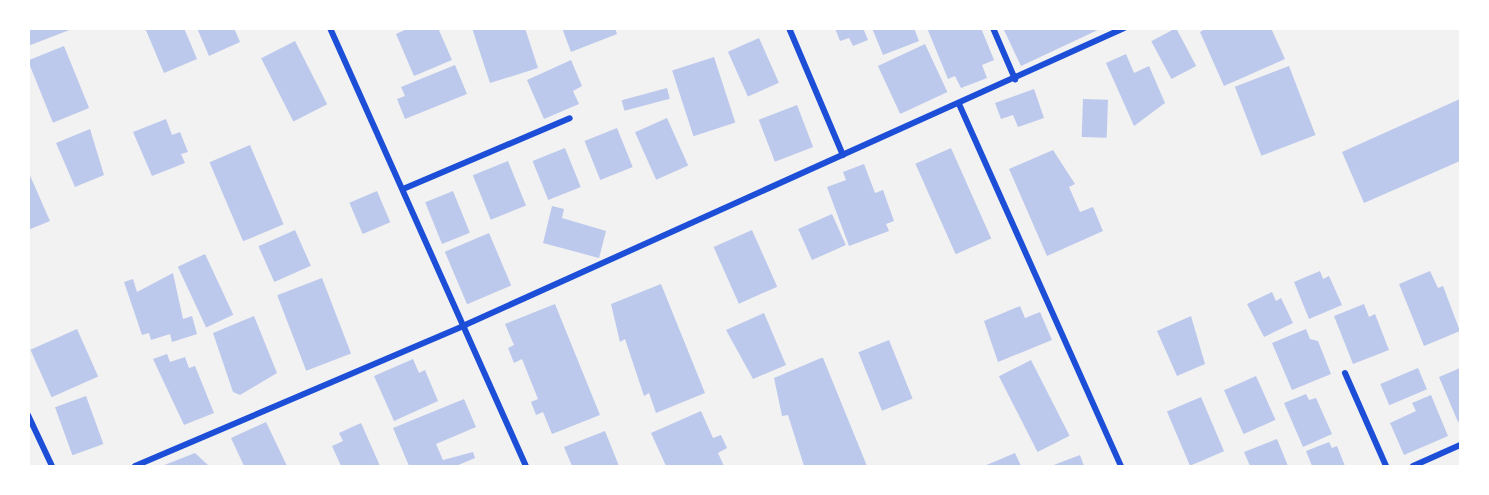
<!DOCTYPE html>
<html>
<head>
<meta charset="utf-8">
<style>
	body { margin:0 }
	#map { position:relative; width:1489px; height:495px; overflow:hidden; background:#f2f2f2; font-family:Ubuntu,sans-serif }
	div>[style] { position:absolute }
	.building>* { inset:0; background:#bdc9ec; transform-origin:0 0 }
	.minor>* { height:6px; margin:-3px; padding:0 3px; transform-origin:3px; border-radius:3px; background:#1d4ed8 }
	span { translate:-50% -50%; white-space:nowrap; text-align:center; line-height:1.15; -webkit-text-stroke:5px #fff; paint-order:stroke }
	.frame { position:absolute; inset:0; border:30px solid #fff; pointer-events:none }
</style>
</head>
<body>
<div id="map">
	<div class="building">
		<i style="clip-path:polygon(28px 28px,72px 28px,72px 29px,28px 46px)"></i>
		<i style="clip-path:polygon(145px 28px,184px 28px,197px 59px,164px 73px)"></i>
		<i style="clip-path:polygon(197px 28px,234px 28px,240px 42px,209px 56px)"></i>
		<i style="clip-path:polygon(409px 28px,438px 28px,452px 60px,414px 76px,396px 34px)"></i>
		<i style="clip-path:polygon(472px 28px,525px 28px,538px 68px,490px 83px)"></i>
		<i style="clip-path:polygon(562px 28px,615px 28px,617px 34px,571px 52px)"></i>
		<i style="clip-path:polygon(835px 28px,863px 28px,868px 40px,853px 46px,849px 38px,840px 41px)"></i>
		<i style="clip-path:polygon(872px 28px,914px 28px,919px 41px,883px 55px)"></i>
		<i style="clip-path:polygon(927px 28px,981px 28px,994px 60px,982px 65px,987px 78px,961px 88px,955px 76px,948px 79px)"></i>
		<i style="clip-path:polygon(1003px 28px,1102px 28px,1021px 66px)"></i>
		<i style="left:1176px;top:28px;width:43px;height:28px;rotate:62deg"></i>
		<i style="clip-path:polygon(1207px 28px,1271px 28px,1285px 59px,1224px 86px,1200px 32px)"></i>
		<i style="left:759px;top:38px;width:49px;height:34px;rotate:66deg"></i>
		<i style="left:295px;top:41px;width:71px;height:38px;rotate:63deg"></i>
		<i style="left:925px;top:44px;width:53px;height:52px;rotate:65deg"></i>
		<i style="left:64px;top:46px;width:67px;height:39px;rotate:68deg"></i>
		<i style="clip-path:polygon(1126px 54px,1134px 73px,1149px 66px,1165px 103px,1134px 126px,1106px 63px)"></i>
		<i style="left:714px;top:57px;width:69px;height:44px;rotate:72deg"></i>
		<i style="clip-path:polygon(571px 60px,582px 86px,573px 91px,579px 104px,544px 119px,527px 80px)"></i>
		<i style="clip-path:polygon(455px 65px,467px 94px,405px 119px,397px 99px,405px 96px,401px 87px)"></i>
		<i style="left:1289px;top:66px;width:74px;height:58px;rotate:69deg"></i>
		<i style="left:667px;top:88px;width:11px;height:47px;rotate:75deg"></i>
		<i style="clip-path:polygon(1034px 89px,1044px 118px,1018px 127px,1013px 115px,1001px 119px,995px 103px)"></i>
		<i style="left:1083px;top:99px;width:25px;height:38px;rotate:2deg"></i>
		<i style="clip-path:polygon(1460px 99px,1460px 161px,1364px 203px,1342px 152px)"></i>
		<i style="left:797px;top:105px;width:45px;height:41px;rotate:69deg"></i>
		<i style="left:667px;top:118px;width:52px;height:35px;rotate:66deg"></i>
		<i style="clip-path:polygon(166px 119px,172px 135px,180px 132px,188px 152px,181px 154px,185px 163px,152px 176px,133px 132px)"></i>
		<i style="left:617px;top:128px;width:42px;height:35px;rotate:68deg"></i>
		<i style="clip-path:polygon(90px 129px,104px 175px,75px 187px,56px 143px)"></i>
		<i style="left:250px;top:145px;width:86px;height:44px;rotate:67deg"></i>
		<i style="left:565px;top:148px;width:42px;height:35px;rotate:68deg"></i>
		<i style="left:951px;top:148px;width:99px;height:39px;rotate:66deg"></i>
		<i style="clip-path:polygon(1053px 150px,1075px 184px,1069px 187px,1080px 212px,1093px 207px,1103px 231px,1047px 256px,1009px 169px)"></i>
		<i style="left:508px;top:161px;width:48px;height:38px;rotate:68deg"></i>
		<i style="clip-path:polygon(864px 164px,875px 193px,883px 190px,894px 221px,886px 224px,889px 231px,849px 246px,827px 187px,846px 180px,843px 172px)"></i>
		<i style="clip-path:polygon(28px 171px,50px 221px,28px 230px)"></i>
		<i style="left:377px;top:191px;width:34px;height:30px;rotate:67deg"></i>
		<i style="left:453px;top:191px;width:45px;height:30px;rotate:68deg"></i>
		<i style="clip-path:polygon(552px 206px,564px 209px,562px 218px,606px 231px,599px 258px,543px 243px)"></i>
		<i style="left:832px;top:214px;width:34px;height:37px;rotate:66deg"></i>
		<i style="left:295px;top:230px;width:39px;height:40px;rotate:66deg"></i>
		<i style="left:752px;top:230px;width:62px;height:42px;rotate:66deg"></i>
		<i style="left:489px;top:233px;width:57px;height:48px;rotate:67deg"></i>
		<i style="left:205px;top:254px;width:67px;height:30px;rotate:65deg"></i>
		<i style="clip-path:polygon(1320px 271px,1323px 279px,1329px 276px,1342px 305px,1309px 319px,1294px 282px)"></i>
		<i style="clip-path:polygon(1430px 271px,1438px 288px,1443px 286px,1460px 331px,1424px 346px,1399px 284px)"></i>
		<i style="clip-path:polygon(173px 273px,183px 319px,192px 316px,197px 334px,172px 342px,170px 334px,151px 340px,149px 333px,142px 335px,124px 282px,133px 279px,137px 292px)"></i>
		<i style="left:322px;top:278px;width:81px;height:48px;rotate:69deg"></i>
		<i style="clip-path:polygon(661px 284px,705px 393px,656px 413px,649px 393px,644px 396px,625px 339px,620px 342px,611px 304px)"></i>
		<i style="clip-path:polygon(1272px 292px,1276px 301px,1281px 298px,1293px 323px,1264px 337px,1247px 304px)"></i>
		<i style="clip-path:polygon(555px 304px,600px 415px,552px 434px,543px 412px,536px 415px,531px 402px,538px 399px,522px 359px,514px 363px,508px 348px,514px 345px,505px 324px)"></i>
		<i style="clip-path:polygon(1364px 304px,1369px 317px,1375px 314px,1389px 350px,1353px 364px,1334px 316px)"></i>
		<i style="clip-path:polygon(1020px 306px,1025px 318px,1040px 312px,1052px 340px,998px 362px,984px 321px)"></i>
		<i style="clip-path:polygon(764px 313px,786px 365px,753px 379px,726px 330px)"></i>
		<i style="clip-path:polygon(254px 316px,277px 373px,240px 395px,233px 392px,213px 333px)"></i>
		<i style="clip-path:polygon(1191px 316px,1205px 364px,1177px 376px,1157px 331px)"></i>
		<i style="left:77px;top:329px;width:52px;height:51px;rotate:66deg"></i>
		<i style="clip-path:polygon(1306px 329px,1310px 339px,1318px 341px,1331px 374px,1292px 390px,1272px 343px)"></i>
		<i style="left:889px;top:340px;width:63px;height:33px;rotate:68deg"></i>
		<i style="clip-path:polygon(167px 354px,170px 362px,185px 357px,189px 368px,195px 366px,214px 413px,184px 425px,153px 359px)"></i>
		<i style="clip-path:polygon(821px 358px,823px 358px,867px 466px,804px 466px,788px 415px,782px 416px,774px 378px)"></i>
		<i style="clip-path:polygon(413px 359px,419px 373px,425px 370px,438px 401px,394px 421px,374px 376px)"></i>
		<i style="left:1031px;top:360px;width:85px;height:36px;rotate:63deg"></i>
		<i style="left:1418px;top:368px;width:23px;height:41px;rotate:67deg"></i>
		<i style="clip-path:polygon(1460px 368px,1460px 421px,1458px 422px,1439px 377px)"></i>
		<i style="left:1256px;top:376px;width:48px;height:35px;rotate:66deg"></i>
		<i style="clip-path:polygon(1306px 394px,1309px 400px,1316px 398px,1332px 434px,1303px 447px,1284px 403px)"></i>
		<i style="clip-path:polygon(1431px 395px,1448px 436px,1404px 455px,1390px 423px,1416px 411px,1412px 403px)"></i>
		<i style="left:86px;top:396px;width:51px;height:33px;rotate:70deg"></i>
		<i style="left:1201px;top:397px;width:59px;height:37px;rotate:67deg"></i>
		<i style="clip-path:polygon(464px 399px,476px 427px,436px 444px,443px 460px,473px 452px,475px 458px,456px 466px,409px 466px,393px 428px)"></i>
		<i style="clip-path:polygon(701px 411px,713px 438px,721px 435px,727px 448px,718px 453px,724px 466px,666px 466px,651px 433px)"></i>
		<i style="clip-path:polygon(266px 422px,287px 466px,244px 466px,231px 438px)"></i>
		<i style="clip-path:polygon(361px 423px,380px 466px,341px 466px,332px 446px,343px 441px,339px 433px)"></i>
		<i style="clip-path:polygon(605px 431px,619px 466px,572px 466px,564px 447px)"></i>
		<i style="clip-path:polygon(1277px 439px,1288px 466px,1250px 466px,1244px 452px)"></i>
		<i style="clip-path:polygon(1329px 442px,1332px 448px,1337px 446px,1345px 466px,1312px 466px,1306px 451px)"></i>
		<i style="clip-path:polygon(195px 453px,209px 466px,162px 466px)"></i>
		<i style="clip-path:polygon(1015px 453px,1021px 466px,984px 466px)"></i>
		<i style="clip-path:polygon(1080px 455px,1084px 466px,1051px 466px)"></i>
	</div>
	<div class="minor">
		<i style="left:330px;top:28px;width:480px;rotate:65.9deg"></i>
		<i style="left:789px;top:28px;width:138px;rotate:67deg"></i>
		<i style="left:993px;top:28px;width:56px;rotate:66.7deg"></i>
		<i style="left:959px;top:104px;width:397px;rotate:65.9deg"></i>
		<i style="left:403px;top:189px;width:181px;rotate:-23deg"></i>
		<i style="left:1345px;top:373px;width:102px;rotate:66.2deg"></i>
		<i style="left:28px;top:415px;width:56px;rotate:64.8deg"></i>
		<i style="left:135px;top:466px;width:359px;rotate:-23.1deg"></i>
		<i style="left:465px;top:325px;width:723px;rotate:-24.26deg"></i>
		<i style="left:1413px;top:466px;width:51px;rotate:-24.1deg"></i>
	</div>
	<div class="frame"></div>
</div>
</body>
</html>
